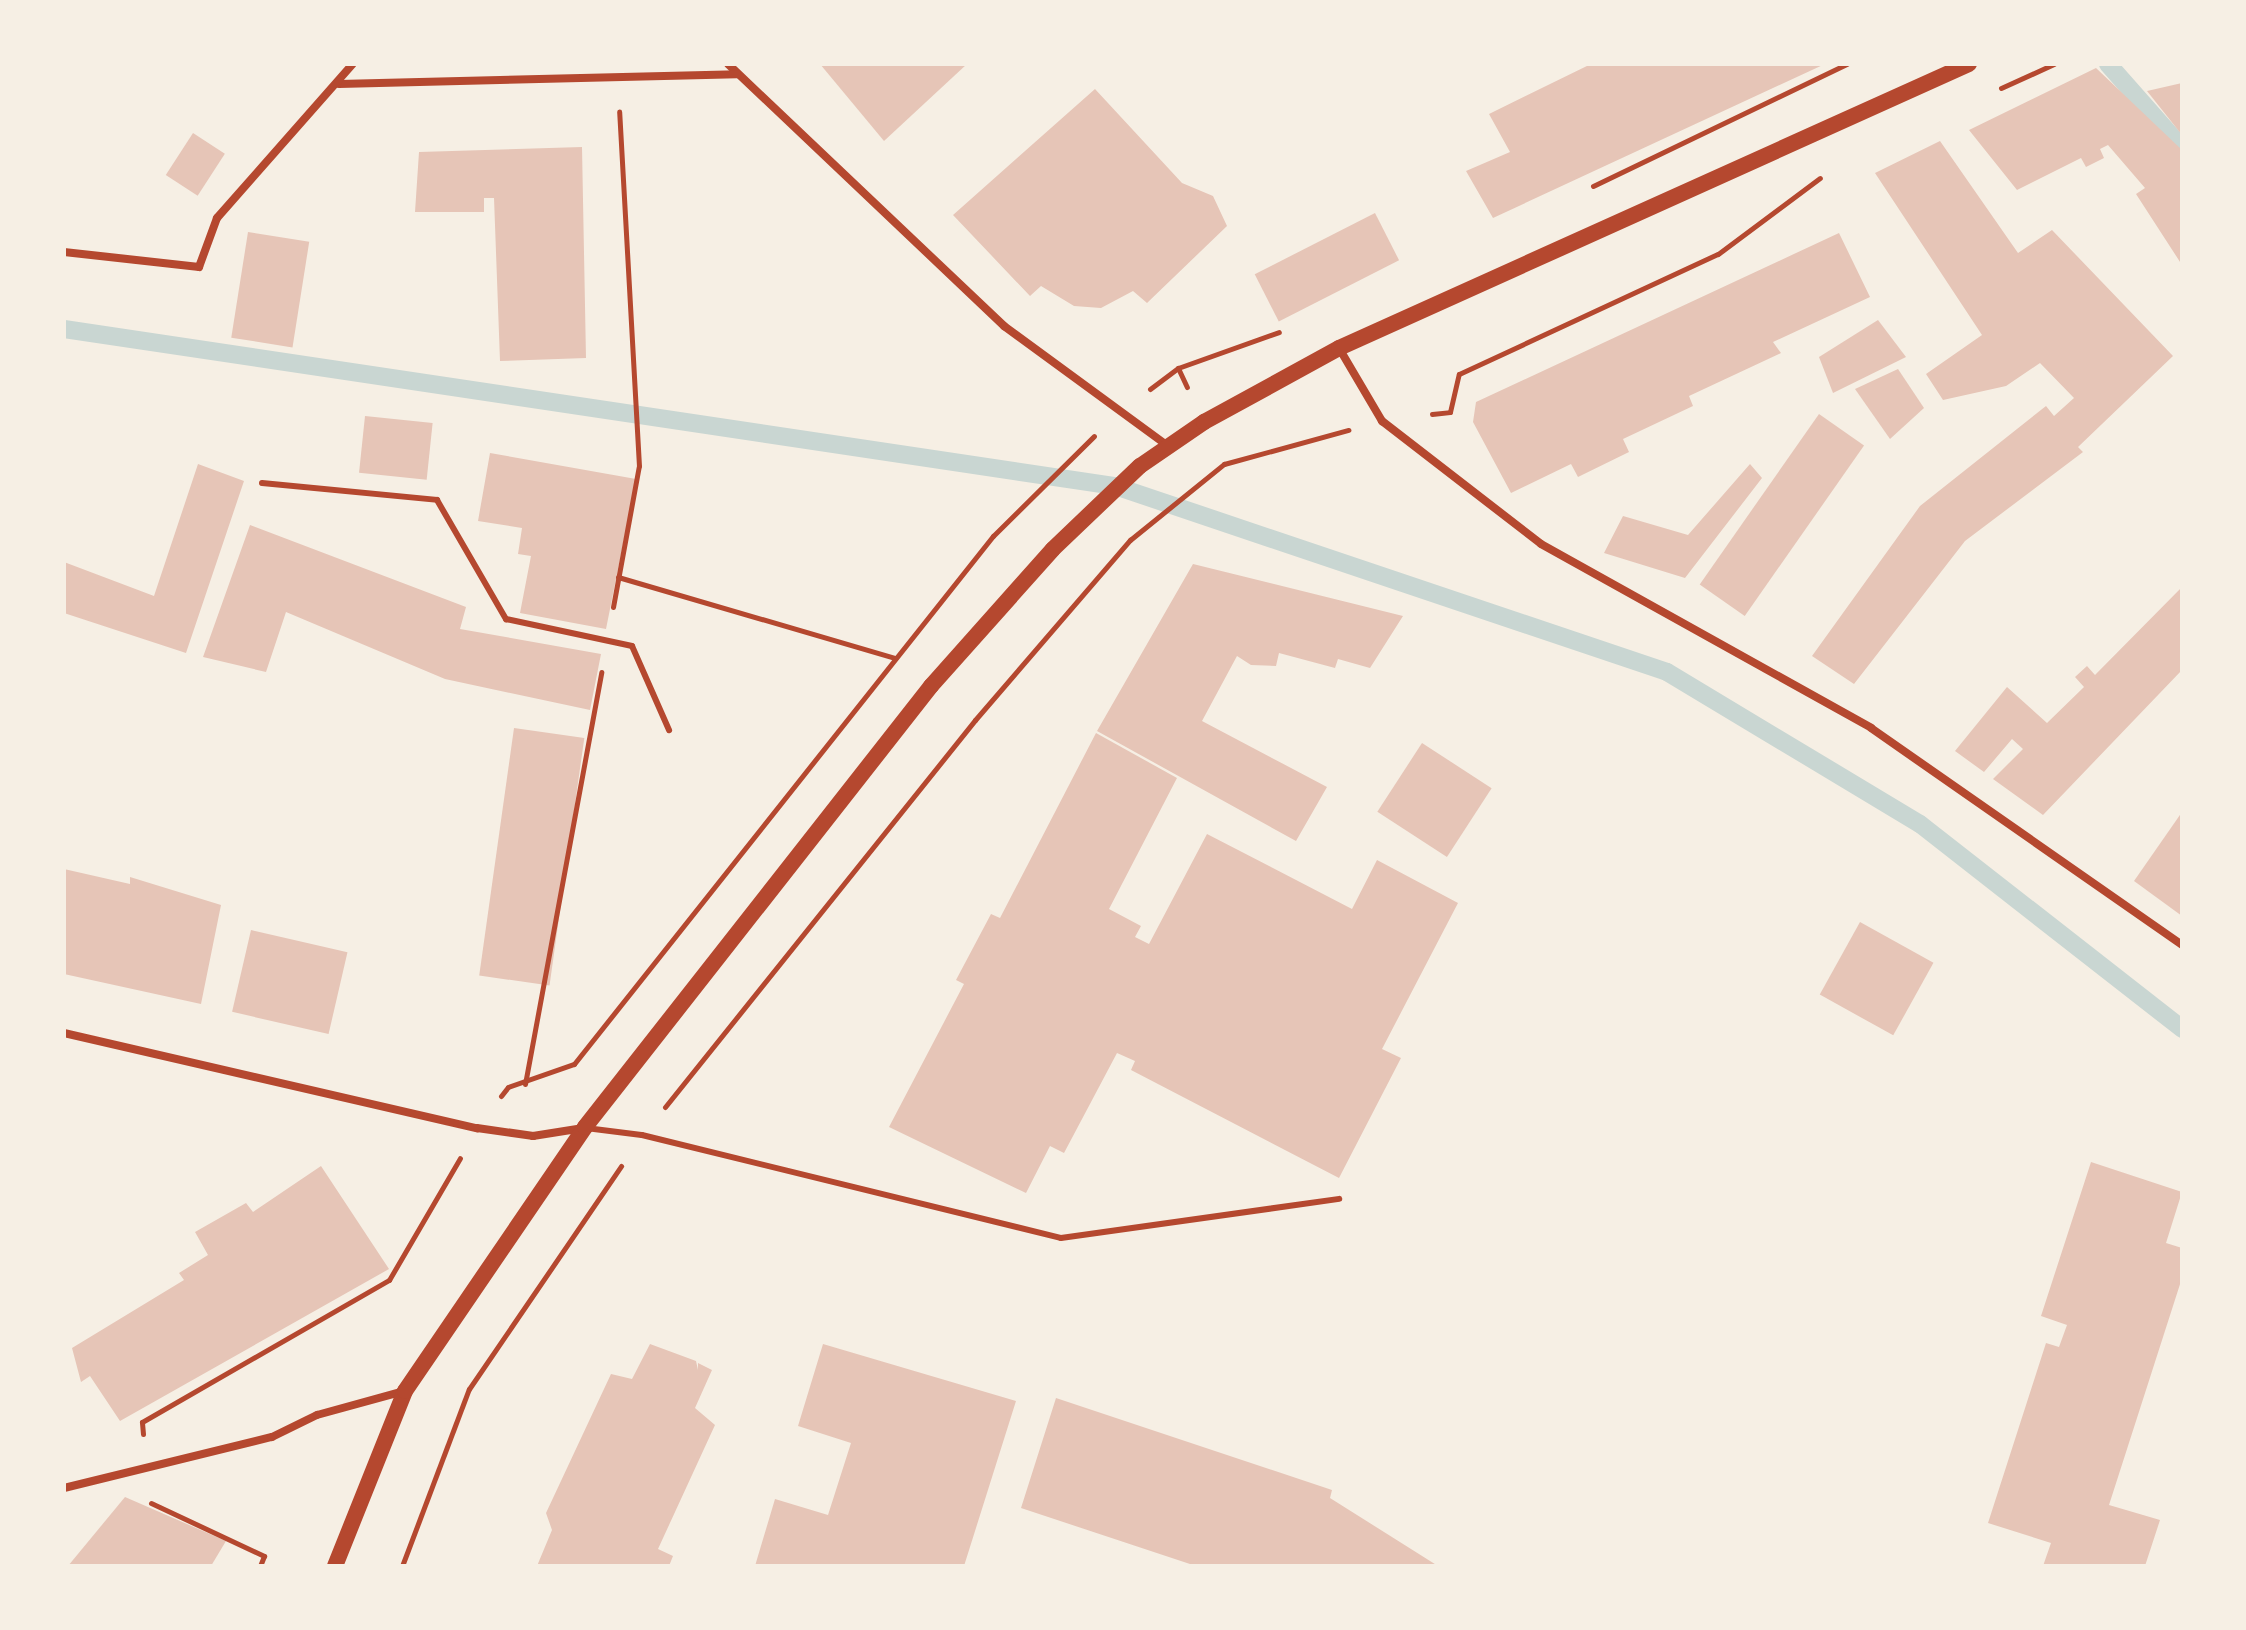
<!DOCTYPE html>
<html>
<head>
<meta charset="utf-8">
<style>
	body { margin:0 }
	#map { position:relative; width:2246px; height:1630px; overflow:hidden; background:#f6efe4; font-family:"Archivo Narrow",sans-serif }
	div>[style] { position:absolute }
	.stream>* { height:18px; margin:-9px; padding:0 9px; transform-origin:9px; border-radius:9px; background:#c9d6d2 }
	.building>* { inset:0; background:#e6c5b7; transform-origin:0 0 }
	.path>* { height:5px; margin:-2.5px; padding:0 2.5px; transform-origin:2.5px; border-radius:2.5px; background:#b5482f }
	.service>* { height:6px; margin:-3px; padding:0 3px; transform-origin:3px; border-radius:3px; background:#b5482f }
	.minor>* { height:8px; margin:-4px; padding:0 4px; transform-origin:4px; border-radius:4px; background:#b5482f }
	.secondary>* { height:16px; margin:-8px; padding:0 8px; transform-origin:8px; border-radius:8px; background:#b5482f }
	span { translate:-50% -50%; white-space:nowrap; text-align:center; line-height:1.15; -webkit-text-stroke:8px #f6efe4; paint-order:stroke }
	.frame { position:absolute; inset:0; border:66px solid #f6efe4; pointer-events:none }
</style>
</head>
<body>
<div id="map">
	<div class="stream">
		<i style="left:2108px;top:64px;width:112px;rotate:48.6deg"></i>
		<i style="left:64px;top:329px;width:1063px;rotate:8.5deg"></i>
		<i style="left:1115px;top:486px;width:582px;rotate:18.62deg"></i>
		<i style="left:1667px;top:672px;width:295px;rotate:31deg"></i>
		<i style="left:1920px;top:824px;width:333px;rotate:38deg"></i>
	</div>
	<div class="building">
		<i style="clip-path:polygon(820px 64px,967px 64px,884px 141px)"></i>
		<i style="clip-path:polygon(1591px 64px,1825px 64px,1493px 218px,1466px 171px,1510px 152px,1489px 114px)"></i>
		<i style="clip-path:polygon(2096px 68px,2182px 150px,2182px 265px,2136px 194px,2145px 188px,2108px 145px,2100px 149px,2104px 158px,2086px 167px,2081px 158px,2017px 190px,1969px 130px)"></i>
		<i style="clip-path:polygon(2182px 83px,2182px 135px,2147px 91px)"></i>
		<i style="clip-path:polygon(1095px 89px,1182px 183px,1213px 196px,1227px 226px,1147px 303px,1133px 291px,1101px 308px,1074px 306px,1041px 286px,1030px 296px,953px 215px)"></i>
		<i style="left:193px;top:133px;width:38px;height:50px;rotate:33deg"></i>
		<i style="clip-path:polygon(1940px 141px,2018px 253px,2052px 230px,2173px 356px,2078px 447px,2083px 452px,1965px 541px,1854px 684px,1812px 656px,1920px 506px,2046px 406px,2054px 416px,2074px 398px,2040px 363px,2006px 386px,1943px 400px,1926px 374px,1982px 335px,1875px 173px)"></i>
		<i style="clip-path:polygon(582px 147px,586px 358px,500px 361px,494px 198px,484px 198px,484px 212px,415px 212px,419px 152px)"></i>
		<i style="left:1375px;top:213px;width:53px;height:135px;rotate:63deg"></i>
		<i style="left:248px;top:232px;width:62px;height:107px;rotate:9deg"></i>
		<i style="clip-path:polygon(1839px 233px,1870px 297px,1773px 342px,1781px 353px,1689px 396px,1693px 406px,1623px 439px,1629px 452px,1578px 477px,1571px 464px,1511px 493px,1473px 422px,1476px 402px)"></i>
		<i style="clip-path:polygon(1878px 320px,1906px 357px,1833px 393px,1819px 357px)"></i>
		<i style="clip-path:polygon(1898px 369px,1924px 408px,1890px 439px,1855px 389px)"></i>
		<i style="left:1819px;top:414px;width:55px;height:208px;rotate:35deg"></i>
		<i style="left:365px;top:416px;width:68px;height:57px;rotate:6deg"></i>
		<i style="clip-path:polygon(490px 453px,636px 479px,606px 629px,520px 613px,531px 556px,518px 554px,522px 528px,478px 521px)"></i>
		<i style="clip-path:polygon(198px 464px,244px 481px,186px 653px,64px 613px,64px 562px,154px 596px)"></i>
		<i style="clip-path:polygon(1750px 464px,1762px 478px,1685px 578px,1604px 553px,1623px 516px,1688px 535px)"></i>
		<i style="clip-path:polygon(250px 525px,466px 607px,460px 629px,601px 654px,590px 710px,445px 679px,286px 612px,266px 672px,203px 657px)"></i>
		<i style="clip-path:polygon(1193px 564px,1403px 616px,1370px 668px,1338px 659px,1335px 668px,1279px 653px,1276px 666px,1251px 665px,1237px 656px,1202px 721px,1327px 787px,1296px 841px,1097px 731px)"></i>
		<i style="clip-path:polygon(2182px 587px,2182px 670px,2043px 815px,1993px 779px,2023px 749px,2012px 739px,1984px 772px,1955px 751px,2007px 687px,2047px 723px,2084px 687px,2075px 677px,2087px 666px,2095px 675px)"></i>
		<i style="left:514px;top:728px;width:71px;height:250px;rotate:8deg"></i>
		<i style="clip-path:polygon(1096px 733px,1177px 778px,1109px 909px,1141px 926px,1135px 937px,1149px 944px,1207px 834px,1352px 909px,1377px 860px,1458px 903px,1382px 1049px,1401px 1058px,1339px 1178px,1131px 1070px,1135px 1061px,1117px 1053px,1064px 1153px,1050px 1146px,1026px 1193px,889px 1127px,964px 984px,956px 980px,991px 914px,1000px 918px)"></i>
		<i style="left:1422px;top:743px;width:83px;height:82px;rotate:33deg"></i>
		<i style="clip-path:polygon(2182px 812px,2182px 916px,2134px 881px)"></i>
		<i style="clip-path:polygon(64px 869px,130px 884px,130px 877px,221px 905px,201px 1004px,64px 974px)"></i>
		<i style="left:1860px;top:922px;width:84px;height:83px;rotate:29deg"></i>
		<i style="left:251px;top:930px;width:99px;height:84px;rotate:13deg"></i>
		<i style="clip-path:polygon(2091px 1162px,2182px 1192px,2166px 1243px,2182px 1248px,2182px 1278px,2109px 1505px,2160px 1520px,2145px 1566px,2043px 1566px,2051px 1543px,1988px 1523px,2046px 1343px,2059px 1347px,2067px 1325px,2041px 1316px)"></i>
		<i style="clip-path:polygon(321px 1166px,389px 1269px,120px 1421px,90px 1376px,81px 1382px,72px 1348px,184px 1280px,179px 1273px,208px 1255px,195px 1232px,246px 1203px,253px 1212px)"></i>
		<i style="clip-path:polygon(650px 1344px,696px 1361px,698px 1370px,698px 1363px,712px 1370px,695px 1408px,715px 1425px,658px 1549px,673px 1556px,669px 1566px,537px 1566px,552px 1530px,546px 1513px,611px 1374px,632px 1379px)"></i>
		<i style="clip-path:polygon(823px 1344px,1016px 1401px,964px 1566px,755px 1566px,775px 1499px,828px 1515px,851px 1443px,798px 1426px)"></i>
		<i style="clip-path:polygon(1056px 1398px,1332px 1490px,1330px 1498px,1438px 1566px,1196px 1566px,1021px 1508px)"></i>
		<i style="clip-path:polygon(125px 1497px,226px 1541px,211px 1566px,68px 1566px)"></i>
	</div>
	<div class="path">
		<i style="left:2001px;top:88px;width:58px;rotate:-24.4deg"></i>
		<i style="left:1593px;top:186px;width:282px;rotate:-25.7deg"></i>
		<i style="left:1178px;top:368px;width:21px;rotate:65deg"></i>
		<i style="left:1150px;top:389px;width:35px;rotate:-37deg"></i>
		<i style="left:1178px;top:368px;width:107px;rotate:-19.6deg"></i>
		<i style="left:1432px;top:414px;width:18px;rotate:-6deg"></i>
		<i style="left:1450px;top:412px;width:39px;rotate:-77deg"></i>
		<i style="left:1459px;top:374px;width:285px;rotate:-24.9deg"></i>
		<i style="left:1718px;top:254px;width:127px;rotate:-36.7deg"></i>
		<i style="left:618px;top:577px;width:289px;rotate:16.3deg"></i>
		<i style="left:613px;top:607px;width:143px;rotate:-79.6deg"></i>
		<i style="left:639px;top:466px;width:355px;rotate:-93.2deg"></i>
		<i style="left:525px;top:1084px;width:419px;rotate:-79.5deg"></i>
		<i style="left:501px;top:1096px;width:11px;rotate:-52deg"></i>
		<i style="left:508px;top:1087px;width:70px;rotate:-19.2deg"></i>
		<i style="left:574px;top:1064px;width:674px;rotate:-51.57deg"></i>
		<i style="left:993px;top:536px;width:142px;rotate:-44.7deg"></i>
		<i style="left:665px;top:1107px;width:496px;rotate:-51.3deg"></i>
		<i style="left:975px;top:720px;width:238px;rotate:-49.3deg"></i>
		<i style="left:1130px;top:540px;width:121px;rotate:-39deg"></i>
		<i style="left:1224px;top:464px;width:129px;rotate:-15.3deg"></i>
		<i style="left:143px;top:1434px;width:12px;rotate:-95deg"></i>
		<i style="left:142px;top:1422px;width:285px;rotate:-29.9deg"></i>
		<i style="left:389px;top:1280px;width:141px;rotate:-59.8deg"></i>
		<i style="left:151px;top:1503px;width:125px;rotate:25.1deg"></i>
		<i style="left:264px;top:1556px;width:11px;rotate:112deg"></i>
		<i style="left:402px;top:1566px;width:189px;rotate:-69.3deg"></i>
		<i style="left:469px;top:1389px;width:270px;rotate:-55.7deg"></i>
	</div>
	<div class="service">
		<i style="left:262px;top:483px;width:176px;rotate:5.5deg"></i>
		<i style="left:437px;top:500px;width:138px;rotate:59.9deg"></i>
		<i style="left:506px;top:619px;width:129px;rotate:12.1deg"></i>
		<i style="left:632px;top:646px;width:92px;rotate:66.2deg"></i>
		<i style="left:586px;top:1128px;width:56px;rotate:7.1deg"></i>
		<i style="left:642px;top:1135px;width:431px;rotate:13.8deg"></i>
		<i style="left:1061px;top:1238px;width:281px;rotate:-8deg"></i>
	</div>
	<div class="minor">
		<i style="left:728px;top:64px;width:381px;rotate:43.5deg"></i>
		<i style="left:1004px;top:326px;width:203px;rotate:36.2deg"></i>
		<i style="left:339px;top:84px;width:398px;rotate:-1.4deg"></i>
		<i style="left:64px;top:252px;width:136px;rotate:6.3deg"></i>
		<i style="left:199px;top:267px;width:52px;rotate:-69.8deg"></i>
		<i style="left:217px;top:218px;width:205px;rotate:-48.6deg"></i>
		<i style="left:1339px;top:348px;width:85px;rotate:59.5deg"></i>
		<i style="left:1382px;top:421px;width:201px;rotate:37.7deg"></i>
		<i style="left:1541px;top:544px;width:378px;rotate:29.1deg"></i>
		<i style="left:1871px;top:728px;width:379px;rotate:34.9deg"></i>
		<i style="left:64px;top:1033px;width:424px;rotate:13deg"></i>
		<i style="left:477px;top:1128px;width:57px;rotate:8.1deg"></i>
		<i style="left:533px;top:1136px;width:51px;rotate:-9.1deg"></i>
		<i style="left:64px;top:1488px;width:214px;rotate:-13.8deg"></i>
		<i style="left:272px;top:1437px;width:50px;rotate:-26.1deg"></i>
		<i style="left:317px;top:1415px;width:90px;rotate:-15.4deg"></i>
	</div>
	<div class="secondary">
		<i style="left:335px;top:1566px;width:188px;rotate:-68.2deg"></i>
		<i style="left:405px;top:1391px;width:320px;rotate:-55.7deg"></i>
		<i style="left:585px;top:1127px;width:561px;rotate:-51.88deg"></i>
		<i style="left:931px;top:686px;width:183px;rotate:-48.3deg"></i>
		<i style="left:1053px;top:549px;width:120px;rotate:-43.7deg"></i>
		<i style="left:1140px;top:466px;width:78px;rotate:-34.5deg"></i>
		<i style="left:1204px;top:422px;width:154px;rotate:-28.7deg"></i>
		<i style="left:1339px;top:348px;width:691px;rotate:-24.27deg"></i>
	</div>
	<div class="frame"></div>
</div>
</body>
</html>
